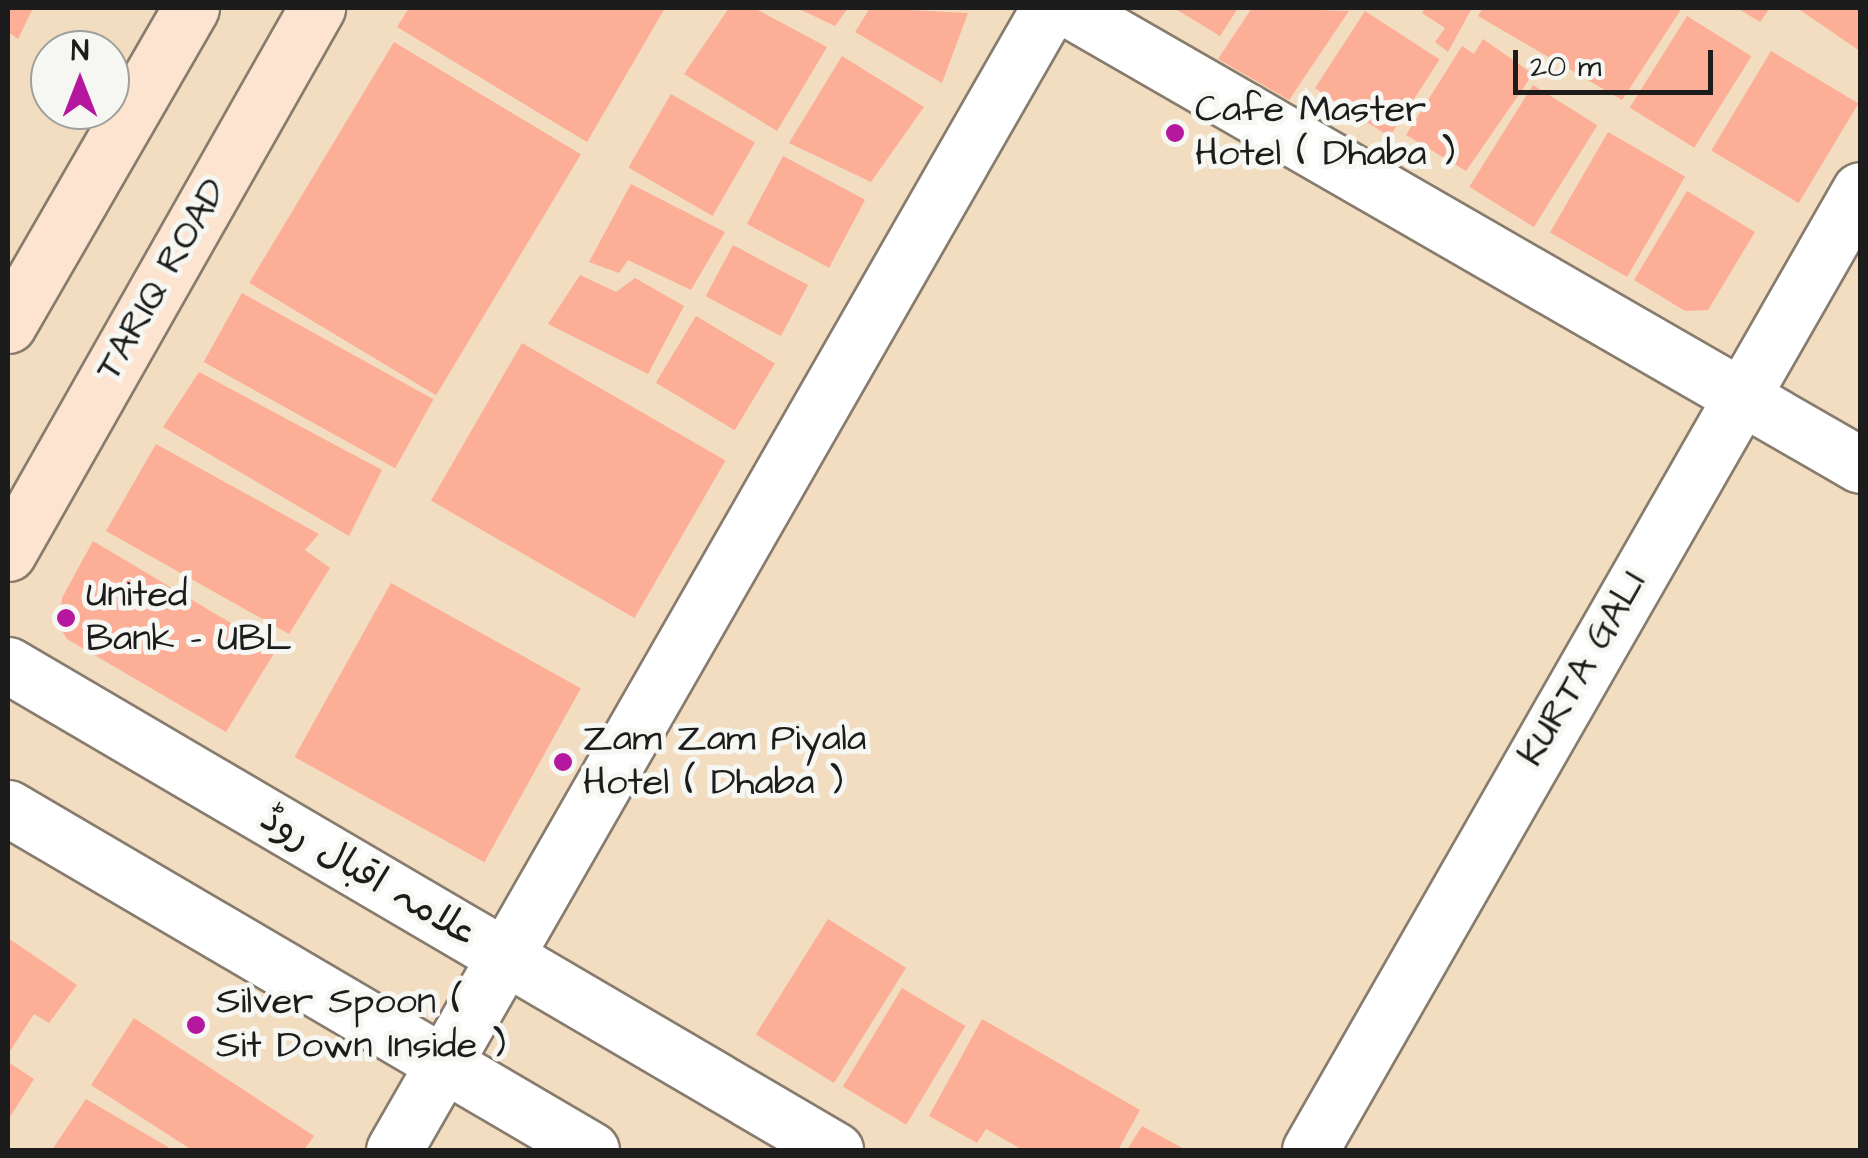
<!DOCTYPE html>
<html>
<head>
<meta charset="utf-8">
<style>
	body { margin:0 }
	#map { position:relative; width:1868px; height:1158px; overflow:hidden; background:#f2ddc0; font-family:"Architects Daughter","Playpen Sans Arabic",sans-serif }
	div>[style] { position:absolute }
	.building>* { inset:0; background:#fcae97; transform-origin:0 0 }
	.roads { filter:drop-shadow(2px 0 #877c6e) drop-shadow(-2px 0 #877c6e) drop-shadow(0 2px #877c6e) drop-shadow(0 -2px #877c6e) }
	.minor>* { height:55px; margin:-27.5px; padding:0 27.5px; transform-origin:27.5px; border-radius:27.5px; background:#fff }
	.tertiary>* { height:55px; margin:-27.5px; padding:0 27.5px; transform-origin:27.5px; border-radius:27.5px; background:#fff }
	.secondary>* { height:55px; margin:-27.5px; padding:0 27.5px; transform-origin:27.5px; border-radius:27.5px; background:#fde4d0 }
	.dots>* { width:28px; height:28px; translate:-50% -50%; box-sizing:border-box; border:5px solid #f6f6f2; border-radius:50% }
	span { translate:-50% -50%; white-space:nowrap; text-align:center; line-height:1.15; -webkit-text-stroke:10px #f6f6f2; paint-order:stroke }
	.poi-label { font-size:38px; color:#1c1c1c }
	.left { translate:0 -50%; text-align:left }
	.street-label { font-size:38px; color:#1c1c1c }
	.frame { position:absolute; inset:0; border:10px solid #1c1c1c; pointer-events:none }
	.north { position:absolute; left:30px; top:30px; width:100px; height:100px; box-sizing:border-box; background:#f6f6f2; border:2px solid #9f9f9c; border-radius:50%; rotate:0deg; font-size:28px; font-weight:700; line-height:40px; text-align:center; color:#1c1c1c }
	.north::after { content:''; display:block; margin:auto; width:35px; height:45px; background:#b5179e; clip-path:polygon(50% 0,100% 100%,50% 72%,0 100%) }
	.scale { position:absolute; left:1513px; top:50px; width:200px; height:45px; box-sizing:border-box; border:5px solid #1c1c1c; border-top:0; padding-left:12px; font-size:30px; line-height:35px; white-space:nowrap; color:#1c1c1c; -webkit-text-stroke:8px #f6f6f2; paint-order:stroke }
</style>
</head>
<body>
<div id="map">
	<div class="building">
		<i style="clip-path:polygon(8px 8px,33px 8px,18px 39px,8px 32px)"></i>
		<i style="clip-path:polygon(409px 8px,665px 8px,587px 142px,397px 27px)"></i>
		<i style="clip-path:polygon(729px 8px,754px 8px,827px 47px,777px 131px,684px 74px)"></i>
		<i style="clip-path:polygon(797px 8px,848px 8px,835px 26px)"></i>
		<i style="clip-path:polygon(870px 8px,968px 13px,942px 83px,855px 32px)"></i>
		<i style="clip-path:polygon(1174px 8px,1238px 8px,1220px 36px)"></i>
		<i style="clip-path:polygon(1252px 8px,1349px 11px,1289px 100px,1218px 59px)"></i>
		<i style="clip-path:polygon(1425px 8px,1472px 8px,1448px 52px,1435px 42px,1445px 28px,1422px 13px)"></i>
		<i style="clip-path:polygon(1483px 8px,1682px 8px,1622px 100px,1478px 16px)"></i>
		<i style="clip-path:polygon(1737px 8px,1770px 8px,1760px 22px)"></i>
		<i style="clip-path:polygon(1797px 8px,1860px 8px,1860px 51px)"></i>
		<i style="left:1365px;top:11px;width:89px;height:92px;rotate:33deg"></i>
		<i style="left:1687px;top:16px;width:76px;height:108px;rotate:32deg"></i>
		<i style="clip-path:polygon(1483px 39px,1533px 74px,1466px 171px,1406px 135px,1462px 46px,1474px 54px)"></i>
		<i style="left:394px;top:42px;width:218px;height:281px;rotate:31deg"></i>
		<i style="left:1771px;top:51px;width:102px;height:116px;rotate:31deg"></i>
		<i style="clip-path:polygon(842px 56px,924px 107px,871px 182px,789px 143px)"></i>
		<i style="left:1533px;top:85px;width:76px;height:120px;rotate:32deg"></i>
		<i style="left:671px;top:94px;width:97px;height:85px;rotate:30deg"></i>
		<i style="left:1608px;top:132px;width:89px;height:116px;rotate:30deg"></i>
		<i style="left:783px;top:156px;width:93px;height:77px;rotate:28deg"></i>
		<i style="clip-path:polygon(631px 184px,725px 232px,691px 290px,628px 260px,619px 273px,589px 262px)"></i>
		<i style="clip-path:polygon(1687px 191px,1755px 232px,1708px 310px,1685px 311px,1634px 280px)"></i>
		<i style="left:733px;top:245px;width:85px;height:58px;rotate:28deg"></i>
		<i style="clip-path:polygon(580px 275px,616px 292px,635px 278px,684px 306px,648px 374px,548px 324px)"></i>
		<i style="left:242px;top:293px;width:219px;height:79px;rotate:29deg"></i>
		<i style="left:696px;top:316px;width:92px;height:78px;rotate:31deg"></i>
		<i style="left:522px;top:343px;width:235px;height:182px;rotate:30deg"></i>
		<i style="clip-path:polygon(199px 372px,382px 470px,349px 536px,163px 427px)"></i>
		<i style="clip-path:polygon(156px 444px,319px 534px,305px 550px,330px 568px,289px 634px,106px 531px)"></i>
		<i style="clip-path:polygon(93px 541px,276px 650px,226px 732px,67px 639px,59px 626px,62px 598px)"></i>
		<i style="left:391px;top:583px;width:217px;height:199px;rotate:29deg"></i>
		<i style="left:828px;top:919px;width:92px;height:136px;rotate:32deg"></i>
		<i style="clip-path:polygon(8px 938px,77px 985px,49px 1023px,34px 1014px,8px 1054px)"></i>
		<i style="left:902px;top:988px;width:74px;height:115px;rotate:31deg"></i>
		<i style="clip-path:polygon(134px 1018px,314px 1136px,304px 1150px,192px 1150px,91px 1085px)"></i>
		<i style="clip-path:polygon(982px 1019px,1140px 1110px,1118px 1150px,1023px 1150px,986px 1129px,977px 1143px,929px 1116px)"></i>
		<i style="clip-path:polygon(8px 1062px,34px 1079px,8px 1120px)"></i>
		<i style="clip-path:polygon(86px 1099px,173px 1150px,52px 1150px)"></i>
		<i style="clip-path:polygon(1142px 1126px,1186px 1150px,1127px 1150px)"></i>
	</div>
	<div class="roads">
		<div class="minor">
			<i style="left:1067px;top:8px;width:915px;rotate:29.95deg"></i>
			<i style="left:394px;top:1150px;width:1317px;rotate:-60.16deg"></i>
			<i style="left:1310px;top:1150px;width:1106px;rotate:-60.19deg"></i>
		</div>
		<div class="tertiary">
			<i style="left:8px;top:665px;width:959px;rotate:30.39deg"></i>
			<i style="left:8px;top:808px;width:676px;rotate:30.4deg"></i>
		</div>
		<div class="secondary">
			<i style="left:8px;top:325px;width:366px;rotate:-60deg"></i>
			<i style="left:8px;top:553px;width:627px;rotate:-60.45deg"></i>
		</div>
	</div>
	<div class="dots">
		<i style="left:1175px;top:133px;background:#b5179e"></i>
		<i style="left:66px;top:618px;background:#b5179e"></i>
		<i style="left:563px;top:762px;background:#b5179e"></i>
		<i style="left:196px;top:1025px;background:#b5179e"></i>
	</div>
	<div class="poi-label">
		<span class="left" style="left:1195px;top:133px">Cafe Master<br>Hotel ( Dhaba )</span>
		<span class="left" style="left:86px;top:618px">United<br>Bank - UBL</span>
		<span class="left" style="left:583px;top:762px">Zam Zam Piyala<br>Hotel ( Dhaba )</span>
		<span class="left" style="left:216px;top:1025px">Silver Spoon (<br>Sit Down Inside )</span>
	</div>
	<div class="street-label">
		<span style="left:162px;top:280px;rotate:-60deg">TARIQ ROAD</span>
		<span style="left:1583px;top:669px;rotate:-60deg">KURTA GALI</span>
		<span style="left:369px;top:877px;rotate:30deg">علامہ اقبال روڈ</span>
	</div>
	<div class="frame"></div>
	<div class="north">N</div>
	<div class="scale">20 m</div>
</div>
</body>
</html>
